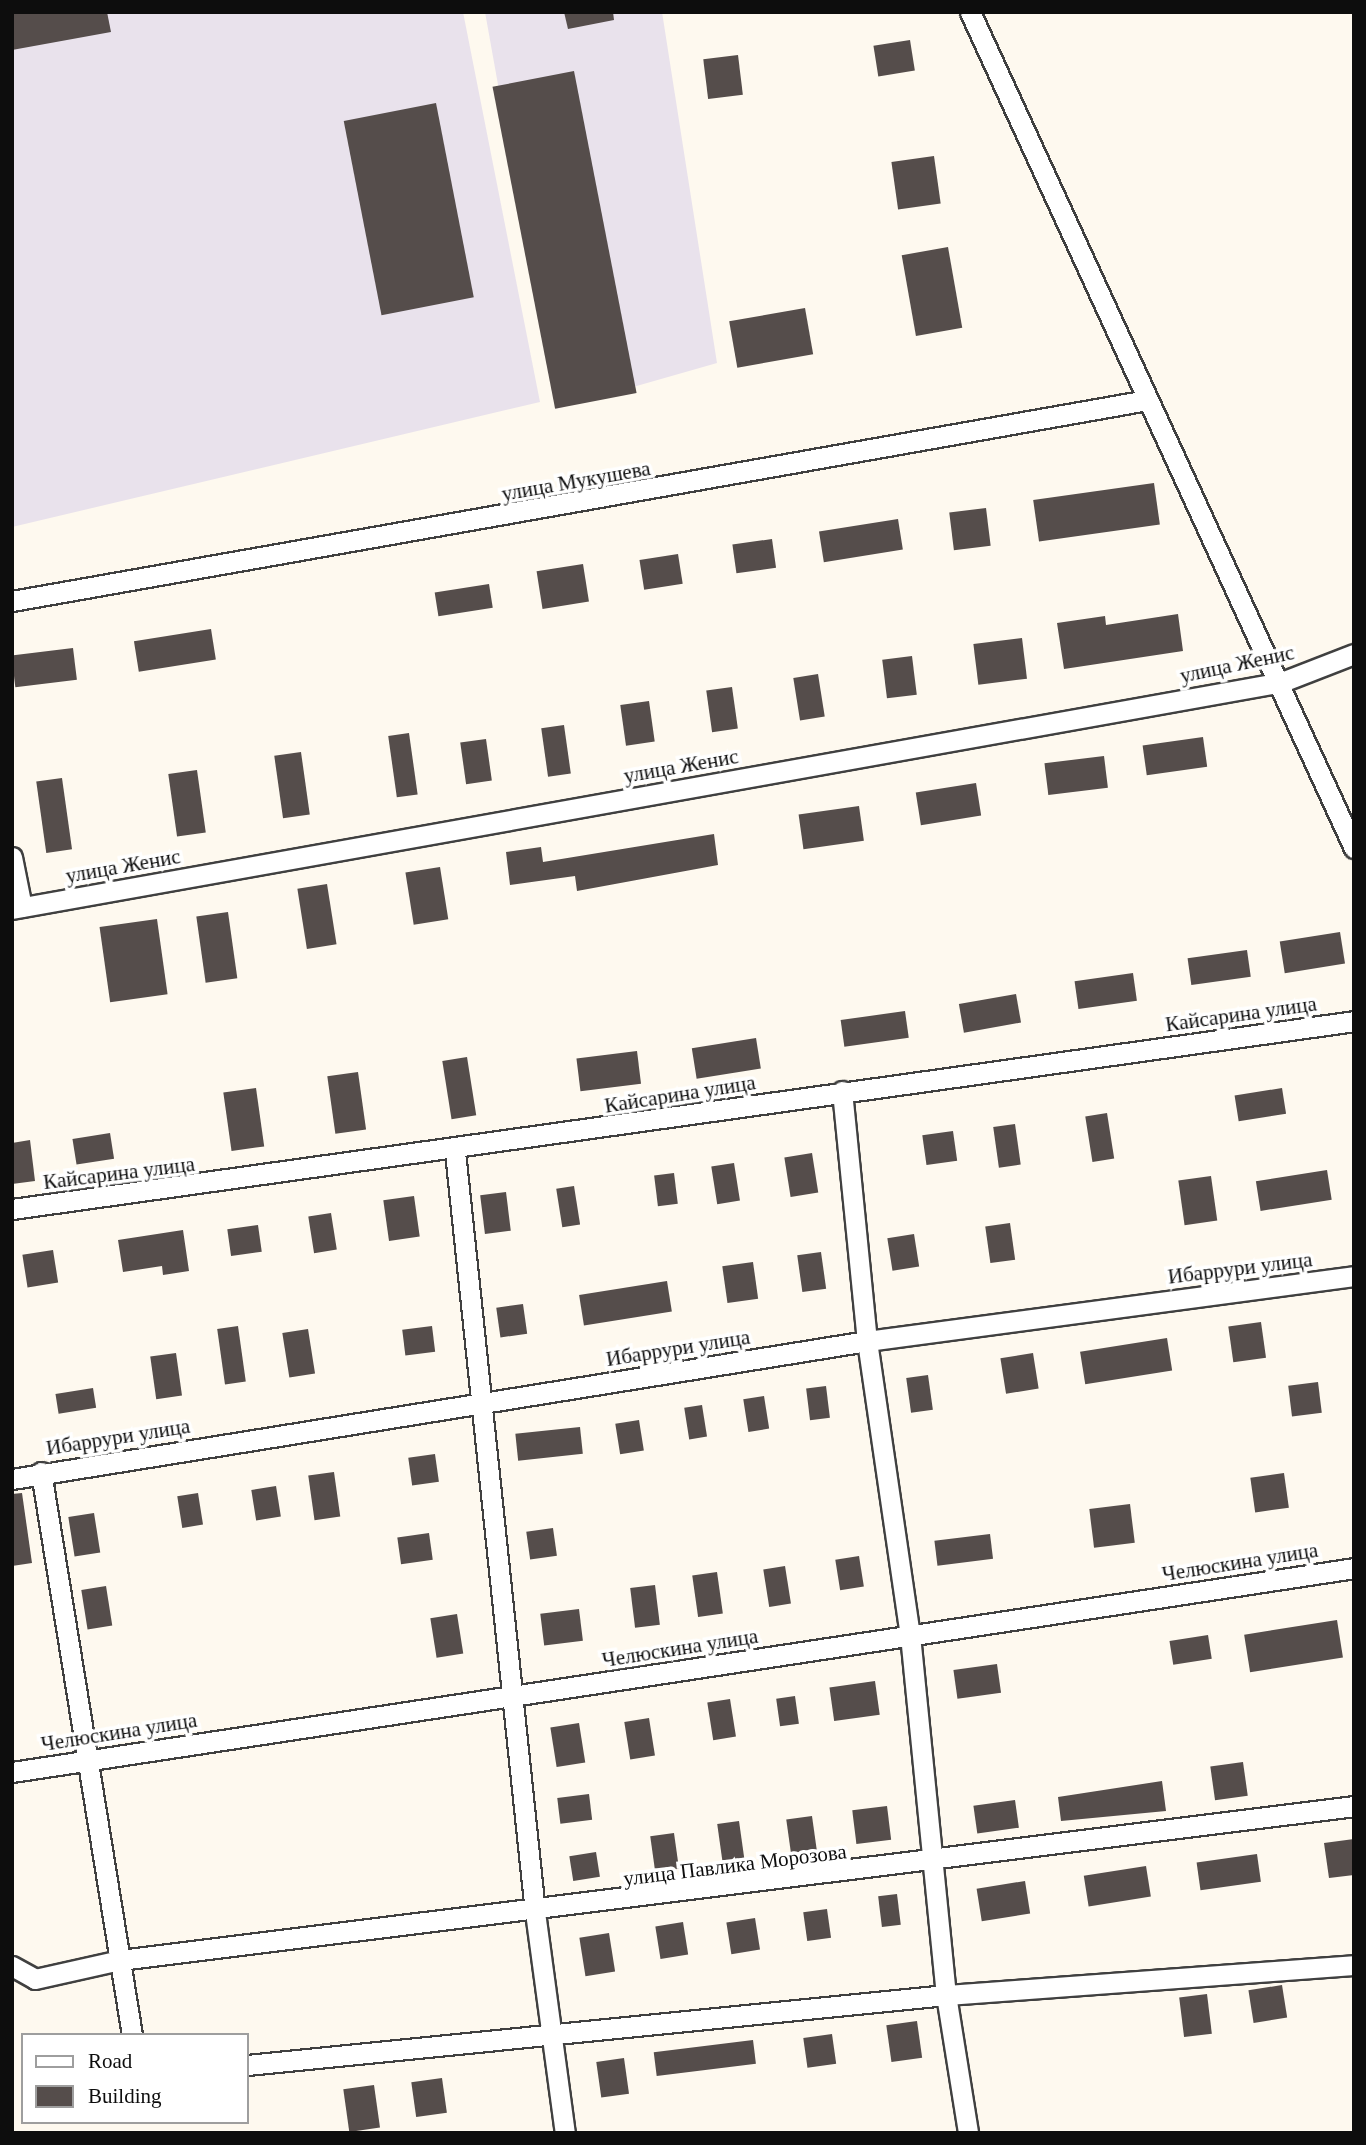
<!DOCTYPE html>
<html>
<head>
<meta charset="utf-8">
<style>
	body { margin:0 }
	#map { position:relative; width:1366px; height:2145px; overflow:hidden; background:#fef9ef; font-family:Georgia,serif }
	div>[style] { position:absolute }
	.industrial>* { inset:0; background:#e9e2ec }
	.building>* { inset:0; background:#554d4b; transform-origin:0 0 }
	.roads { filter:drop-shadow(2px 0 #404040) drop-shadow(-2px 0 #404040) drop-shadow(0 2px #404040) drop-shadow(0 -2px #404040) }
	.street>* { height:19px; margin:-9.5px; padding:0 9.5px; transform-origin:9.5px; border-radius:9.5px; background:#fff }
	span { translate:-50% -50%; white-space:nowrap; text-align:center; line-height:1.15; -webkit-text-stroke:7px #fff; paint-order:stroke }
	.street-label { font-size:21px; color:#0d0d0d }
	.frame { position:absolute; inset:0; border:14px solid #0d0d0d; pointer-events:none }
	.legend { position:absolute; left:21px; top:2033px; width:228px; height:91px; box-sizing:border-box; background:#fff; border:2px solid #9e9e9e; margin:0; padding:9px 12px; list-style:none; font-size:21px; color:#0d0d0d }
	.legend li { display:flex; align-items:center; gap:14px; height:35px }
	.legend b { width:35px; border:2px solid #9e9e9e }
</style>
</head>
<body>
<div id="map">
	<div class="industrial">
		<i style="clip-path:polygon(12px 12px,463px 12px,540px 402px,12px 527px)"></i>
		<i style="clip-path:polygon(485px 12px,662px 12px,717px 363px,556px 409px)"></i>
	</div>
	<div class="building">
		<i style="clip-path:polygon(12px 12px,107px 12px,111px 32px,12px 50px)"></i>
		<i style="clip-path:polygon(564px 12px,613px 12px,614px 20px,568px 29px)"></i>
		<i style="left:910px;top:40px;width:31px;height:37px;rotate:81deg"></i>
		<i style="left:738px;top:55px;width:40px;height:35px;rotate:83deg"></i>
		<i style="left:574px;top:71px;width:328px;height:83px;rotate:79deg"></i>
		<i style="left:436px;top:103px;width:198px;height:94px;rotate:79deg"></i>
		<i style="left:934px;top:156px;width:48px;height:43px;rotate:82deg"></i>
		<i style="left:948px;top:247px;width:82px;height:47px;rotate:80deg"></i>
		<i style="left:805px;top:308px;width:47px;height:77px;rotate:80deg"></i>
		<i style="left:1154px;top:483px;width:42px;height:122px;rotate:82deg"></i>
		<i style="left:986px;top:508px;width:38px;height:37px;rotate:83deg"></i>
		<i style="left:898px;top:519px;width:31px;height:80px;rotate:81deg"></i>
		<i style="left:772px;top:539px;width:29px;height:40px;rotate:82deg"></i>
		<i style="left:678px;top:554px;width:30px;height:39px;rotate:81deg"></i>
		<i style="left:583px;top:564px;width:38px;height:47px;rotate:81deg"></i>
		<i style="left:489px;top:584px;width:24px;height:55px;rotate:81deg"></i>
		<i style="clip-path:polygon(1178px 614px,1183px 651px,1064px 669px,1057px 623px,1105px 616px,1106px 625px)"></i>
		<i style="left:211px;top:629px;width:31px;height:78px;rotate:81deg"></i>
		<i style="left:1022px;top:638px;width:41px;height:49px;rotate:83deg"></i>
		<i style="left:73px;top:648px;width:32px;height:62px;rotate:83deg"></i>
		<i style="left:912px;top:656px;width:39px;height:30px;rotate:83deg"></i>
		<i style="left:818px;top:674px;width:43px;height:25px;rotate:81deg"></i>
		<i style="left:732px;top:687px;width:42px;height:26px;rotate:82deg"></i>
		<i style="left:649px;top:701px;width:41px;height:29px;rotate:82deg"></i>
		<i style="left:564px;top:725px;width:49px;height:23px;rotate:82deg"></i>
		<i style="left:409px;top:733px;width:62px;height:21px;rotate:82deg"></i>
		<i style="left:1203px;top:737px;width:30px;height:61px;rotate:82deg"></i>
		<i style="left:486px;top:739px;width:42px;height:26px;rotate:82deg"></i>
		<i style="left:301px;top:752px;width:63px;height:27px;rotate:82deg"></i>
		<i style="left:1104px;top:756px;width:32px;height:60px;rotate:83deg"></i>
		<i style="left:197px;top:770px;width:63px;height:29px;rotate:82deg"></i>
		<i style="left:62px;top:778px;width:72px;height:26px;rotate:82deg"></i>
		<i style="left:976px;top:783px;width:33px;height:61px;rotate:81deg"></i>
		<i style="left:859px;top:806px;width:35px;height:61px;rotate:82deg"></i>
		<i style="clip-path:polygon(714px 834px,718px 865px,577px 891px,575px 876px,510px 885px,506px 852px,541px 847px,543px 862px)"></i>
		<i style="left:440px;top:867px;width:53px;height:35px;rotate:81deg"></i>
		<i style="left:327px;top:884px;width:61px;height:30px;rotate:81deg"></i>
		<i style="left:228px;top:912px;width:67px;height:32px;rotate:82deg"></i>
		<i style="left:157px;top:919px;width:76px;height:58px;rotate:82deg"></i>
		<i style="left:1340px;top:932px;width:32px;height:61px;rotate:81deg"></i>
		<i style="left:1247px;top:950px;width:27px;height:60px;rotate:82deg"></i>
		<i style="left:1133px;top:973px;width:28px;height:59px;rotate:82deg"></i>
		<i style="left:1016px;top:994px;width:29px;height:58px;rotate:80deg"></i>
		<i style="left:905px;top:1011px;width:27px;height:65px;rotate:82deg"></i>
		<i style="left:756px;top:1038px;width:31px;height:65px;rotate:81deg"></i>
		<i style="left:637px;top:1051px;width:33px;height:61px;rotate:83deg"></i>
		<i style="left:467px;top:1057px;width:59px;height:25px;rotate:81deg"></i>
		<i style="left:358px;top:1072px;width:58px;height:31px;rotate:82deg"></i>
		<i style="left:256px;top:1088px;width:59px;height:33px;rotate:82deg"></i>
		<i style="left:1282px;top:1088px;width:26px;height:48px;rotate:81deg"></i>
		<i style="left:1107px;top:1113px;width:46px;height:22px;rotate:81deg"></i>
		<i style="left:1015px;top:1124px;width:41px;height:22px;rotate:82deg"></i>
		<i style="left:953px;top:1131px;width:30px;height:31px;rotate:82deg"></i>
		<i style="left:110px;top:1133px;width:26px;height:38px;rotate:81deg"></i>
		<i style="clip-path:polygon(30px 1140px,35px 1181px,12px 1184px,12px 1143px)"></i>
		<i style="left:812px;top:1153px;width:40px;height:28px;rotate:81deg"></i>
		<i style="left:734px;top:1163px;width:38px;height:23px;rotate:81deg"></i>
		<i style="left:1327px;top:1170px;width:30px;height:72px;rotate:81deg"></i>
		<i style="left:674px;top:1173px;width:31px;height:20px;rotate:83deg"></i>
		<i style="left:1211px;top:1176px;width:45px;height:33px;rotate:82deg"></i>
		<i style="left:574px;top:1186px;width:39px;height:18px;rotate:81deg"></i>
		<i style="left:506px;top:1192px;width:39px;height:26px;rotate:83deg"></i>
		<i style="left:414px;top:1196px;width:41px;height:31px;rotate:82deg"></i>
		<i style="left:331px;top:1213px;width:37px;height:23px;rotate:81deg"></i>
		<i style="left:1010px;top:1223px;width:37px;height:25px;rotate:82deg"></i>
		<i style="left:258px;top:1225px;width:27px;height:31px;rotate:82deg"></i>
		<i style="clip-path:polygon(183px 1230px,189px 1271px,163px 1275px,162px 1266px,123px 1272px,118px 1240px)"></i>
		<i style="left:914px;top:1234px;width:33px;height:27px;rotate:81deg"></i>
		<i style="left:53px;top:1250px;width:33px;height:31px;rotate:81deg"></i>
		<i style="left:821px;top:1252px;width:37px;height:24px;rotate:82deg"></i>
		<i style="left:753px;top:1262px;width:37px;height:31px;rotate:82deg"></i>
		<i style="left:667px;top:1281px;width:31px;height:89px;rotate:81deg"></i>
		<i style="left:523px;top:1304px;width:30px;height:27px;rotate:82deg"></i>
		<i style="left:1261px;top:1322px;width:36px;height:33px;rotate:82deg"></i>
		<i style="left:238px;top:1326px;width:56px;height:21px;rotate:82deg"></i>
		<i style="left:432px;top:1326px;width:26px;height:30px;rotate:83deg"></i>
		<i style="left:308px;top:1329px;width:45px;height:26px;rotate:81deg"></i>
		<i style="left:1167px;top:1338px;width:33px;height:88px;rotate:81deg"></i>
		<i style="left:176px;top:1353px;width:43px;height:26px;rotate:82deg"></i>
		<i style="left:1033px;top:1353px;width:36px;height:33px;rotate:81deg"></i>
		<i style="left:928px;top:1375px;width:35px;height:22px;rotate:82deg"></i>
		<i style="left:1318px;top:1382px;width:31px;height:30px;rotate:83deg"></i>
		<i style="left:826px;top:1386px;width:32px;height:20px;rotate:83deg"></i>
		<i style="left:93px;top:1388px;width:20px;height:38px;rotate:81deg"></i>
		<i style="left:764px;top:1396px;width:33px;height:21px;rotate:81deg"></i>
		<i style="left:702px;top:1405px;width:32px;height:18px;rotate:81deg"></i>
		<i style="left:639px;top:1420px;width:31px;height:24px;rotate:81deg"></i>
		<i style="left:580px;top:1427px;width:27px;height:65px;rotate:84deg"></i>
		<i style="left:435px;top:1454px;width:28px;height:27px;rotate:82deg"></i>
		<i style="left:334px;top:1472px;width:45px;height:26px;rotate:82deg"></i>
		<i style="left:1284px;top:1473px;width:35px;height:34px;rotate:82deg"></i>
		<i style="left:276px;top:1486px;width:31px;height:25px;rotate:81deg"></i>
		<i style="clip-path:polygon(22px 1493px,32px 1563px,12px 1566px,12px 1494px)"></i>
		<i style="left:198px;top:1493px;width:32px;height:21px;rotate:81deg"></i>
		<i style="left:1130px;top:1504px;width:39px;height:41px;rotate:83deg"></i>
		<i style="left:94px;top:1513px;width:40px;height:26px;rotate:81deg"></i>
		<i style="left:553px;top:1528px;width:28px;height:27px;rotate:82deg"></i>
		<i style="left:429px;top:1533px;width:27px;height:32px;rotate:82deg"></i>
		<i style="left:990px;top:1534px;width:25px;height:56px;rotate:83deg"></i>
		<i style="left:859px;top:1556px;width:31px;height:24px;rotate:81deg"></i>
		<i style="left:785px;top:1566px;width:38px;height:22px;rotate:81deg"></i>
		<i style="left:717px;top:1572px;width:42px;height:25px;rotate:82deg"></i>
		<i style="left:655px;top:1585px;width:40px;height:25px;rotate:83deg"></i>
		<i style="left:106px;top:1586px;width:40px;height:25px;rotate:81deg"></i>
		<i style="left:579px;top:1609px;width:32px;height:39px;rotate:83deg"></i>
		<i style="left:457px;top:1614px;width:40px;height:27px;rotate:81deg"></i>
		<i style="left:1337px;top:1620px;width:38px;height:94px;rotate:81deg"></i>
		<i style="left:1208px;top:1635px;width:24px;height:39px;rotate:81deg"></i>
		<i style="left:997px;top:1664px;width:29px;height:44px;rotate:82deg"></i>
		<i style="left:875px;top:1681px;width:34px;height:46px;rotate:82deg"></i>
		<i style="left:795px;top:1696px;width:28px;height:19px;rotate:82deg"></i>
		<i style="left:730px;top:1699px;width:38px;height:23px;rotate:81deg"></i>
		<i style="left:649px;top:1718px;width:38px;height:25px;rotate:81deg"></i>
		<i style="left:579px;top:1723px;width:40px;height:29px;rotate:81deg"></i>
		<i style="left:1243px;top:1762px;width:34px;height:33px;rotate:82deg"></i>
		<i style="clip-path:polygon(1162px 1781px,1166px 1811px,1061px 1821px,1058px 1797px)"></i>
		<i style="left:589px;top:1794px;width:26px;height:32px;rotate:83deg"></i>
		<i style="left:1015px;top:1800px;width:28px;height:42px;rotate:82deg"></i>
		<i style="left:887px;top:1806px;width:34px;height:35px;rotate:83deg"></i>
		<i style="left:812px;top:1816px;width:34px;height:26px;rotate:82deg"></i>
		<i style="left:739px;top:1821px;width:42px;height:22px;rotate:82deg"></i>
		<i style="left:674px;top:1833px;width:36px;height:24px;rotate:82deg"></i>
		<i style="clip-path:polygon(1354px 1839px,1354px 1875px,1329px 1878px,1324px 1843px)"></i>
		<i style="left:596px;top:1852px;width:25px;height:27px;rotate:81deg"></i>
		<i style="left:1257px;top:1854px;width:28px;height:61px;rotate:82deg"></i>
		<i style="left:1146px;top:1866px;width:31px;height:63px;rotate:81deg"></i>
		<i style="left:1025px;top:1881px;width:33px;height:49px;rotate:81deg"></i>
		<i style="left:897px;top:1894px;width:31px;height:19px;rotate:83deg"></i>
		<i style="left:827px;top:1909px;width:29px;height:24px;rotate:82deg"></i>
		<i style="left:755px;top:1918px;width:32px;height:29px;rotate:81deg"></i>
		<i style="left:683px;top:1922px;width:33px;height:28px;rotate:81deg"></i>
		<i style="left:609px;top:1933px;width:39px;height:30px;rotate:81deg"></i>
		<i style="left:1282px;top:1985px;width:33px;height:34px;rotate:81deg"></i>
		<i style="left:1207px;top:1994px;width:40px;height:28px;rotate:83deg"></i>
		<i style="left:917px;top:2021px;width:37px;height:31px;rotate:82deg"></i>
		<i style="left:832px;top:2034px;width:30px;height:29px;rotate:82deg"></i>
		<i style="left:753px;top:2040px;width:24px;height:100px;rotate:83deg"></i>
		<i style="left:624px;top:2058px;width:36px;height:28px;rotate:82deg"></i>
		<i style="left:442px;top:2078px;width:35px;height:31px;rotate:82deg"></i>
		<i style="left:374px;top:2085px;width:43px;height:31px;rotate:82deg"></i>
	</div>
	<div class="roads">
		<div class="street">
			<i style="left:970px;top:12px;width:920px;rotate:65.33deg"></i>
			<i style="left:12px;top:601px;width:1153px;rotate:-10.04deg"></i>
			<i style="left:12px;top:857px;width:51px;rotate:78.7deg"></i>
			<i style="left:12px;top:909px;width:1290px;rotate:-10.13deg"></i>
			<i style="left:1282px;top:682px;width:77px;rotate:-21.3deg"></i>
			<i style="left:842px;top:1091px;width:251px;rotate:84.3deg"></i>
			<i style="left:867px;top:1341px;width:297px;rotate:81.7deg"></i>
			<i style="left:910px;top:1635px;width:362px;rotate:84.3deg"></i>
			<i style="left:946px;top:1995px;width:140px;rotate:80.9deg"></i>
			<i style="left:455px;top:1152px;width:764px;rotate:83.99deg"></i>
			<i style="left:535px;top:1912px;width:223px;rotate:82.3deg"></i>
			<i style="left:12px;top:1209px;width:1355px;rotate:-7.97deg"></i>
			<i style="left:41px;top:1472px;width:570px;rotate:80.82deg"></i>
			<i style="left:12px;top:1479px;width:866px;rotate:-9.17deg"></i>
			<i style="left:867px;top:1341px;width:491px;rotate:-7.6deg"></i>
			<i style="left:12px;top:1772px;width:1357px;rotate:-8.64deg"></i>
			<i style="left:12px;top:1966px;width:26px;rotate:29deg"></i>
			<i style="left:35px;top:1979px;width:87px;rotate:-12.6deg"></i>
			<i style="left:120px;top:1960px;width:1244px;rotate:-7.11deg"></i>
			<i style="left:247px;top:2065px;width:702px;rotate:-5.72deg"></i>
			<i style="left:946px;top:1995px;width:409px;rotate:-4.2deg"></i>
		</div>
	</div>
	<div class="street-label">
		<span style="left:576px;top:481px;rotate:-10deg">улица Мукушева</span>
		<span style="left:1237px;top:664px;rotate:-12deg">улица Женис</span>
		<span style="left:681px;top:766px;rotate:-10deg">улица Женис</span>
		<span style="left:123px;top:866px;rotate:-10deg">улица Женис</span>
		<span style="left:1241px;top:1014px;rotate:-8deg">Кайсарина улица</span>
		<span style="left:680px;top:1094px;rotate:-9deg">Кайсарина улица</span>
		<span style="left:119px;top:1173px;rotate:-7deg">Кайсарина улица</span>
		<span style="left:1240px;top:1268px;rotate:-7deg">Ибаррури улица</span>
		<span style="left:678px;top:1348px;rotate:-9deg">Ибаррури улица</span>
		<span style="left:118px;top:1437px;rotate:-9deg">Ибаррури улица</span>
		<span style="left:1240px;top:1562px;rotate:-9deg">Челюскина улица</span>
		<span style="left:680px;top:1648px;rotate:-9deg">Челюскина улица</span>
		<span style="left:119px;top:1732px;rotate:-9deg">Челюскина улица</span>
		<span style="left:735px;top:1865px;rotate:-7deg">улица Павлика Морозова</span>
	</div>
	<div class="frame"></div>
	<ul class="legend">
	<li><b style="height:9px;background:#fff"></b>Road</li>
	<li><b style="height:19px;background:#554d4b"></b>Building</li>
	</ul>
</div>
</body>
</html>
